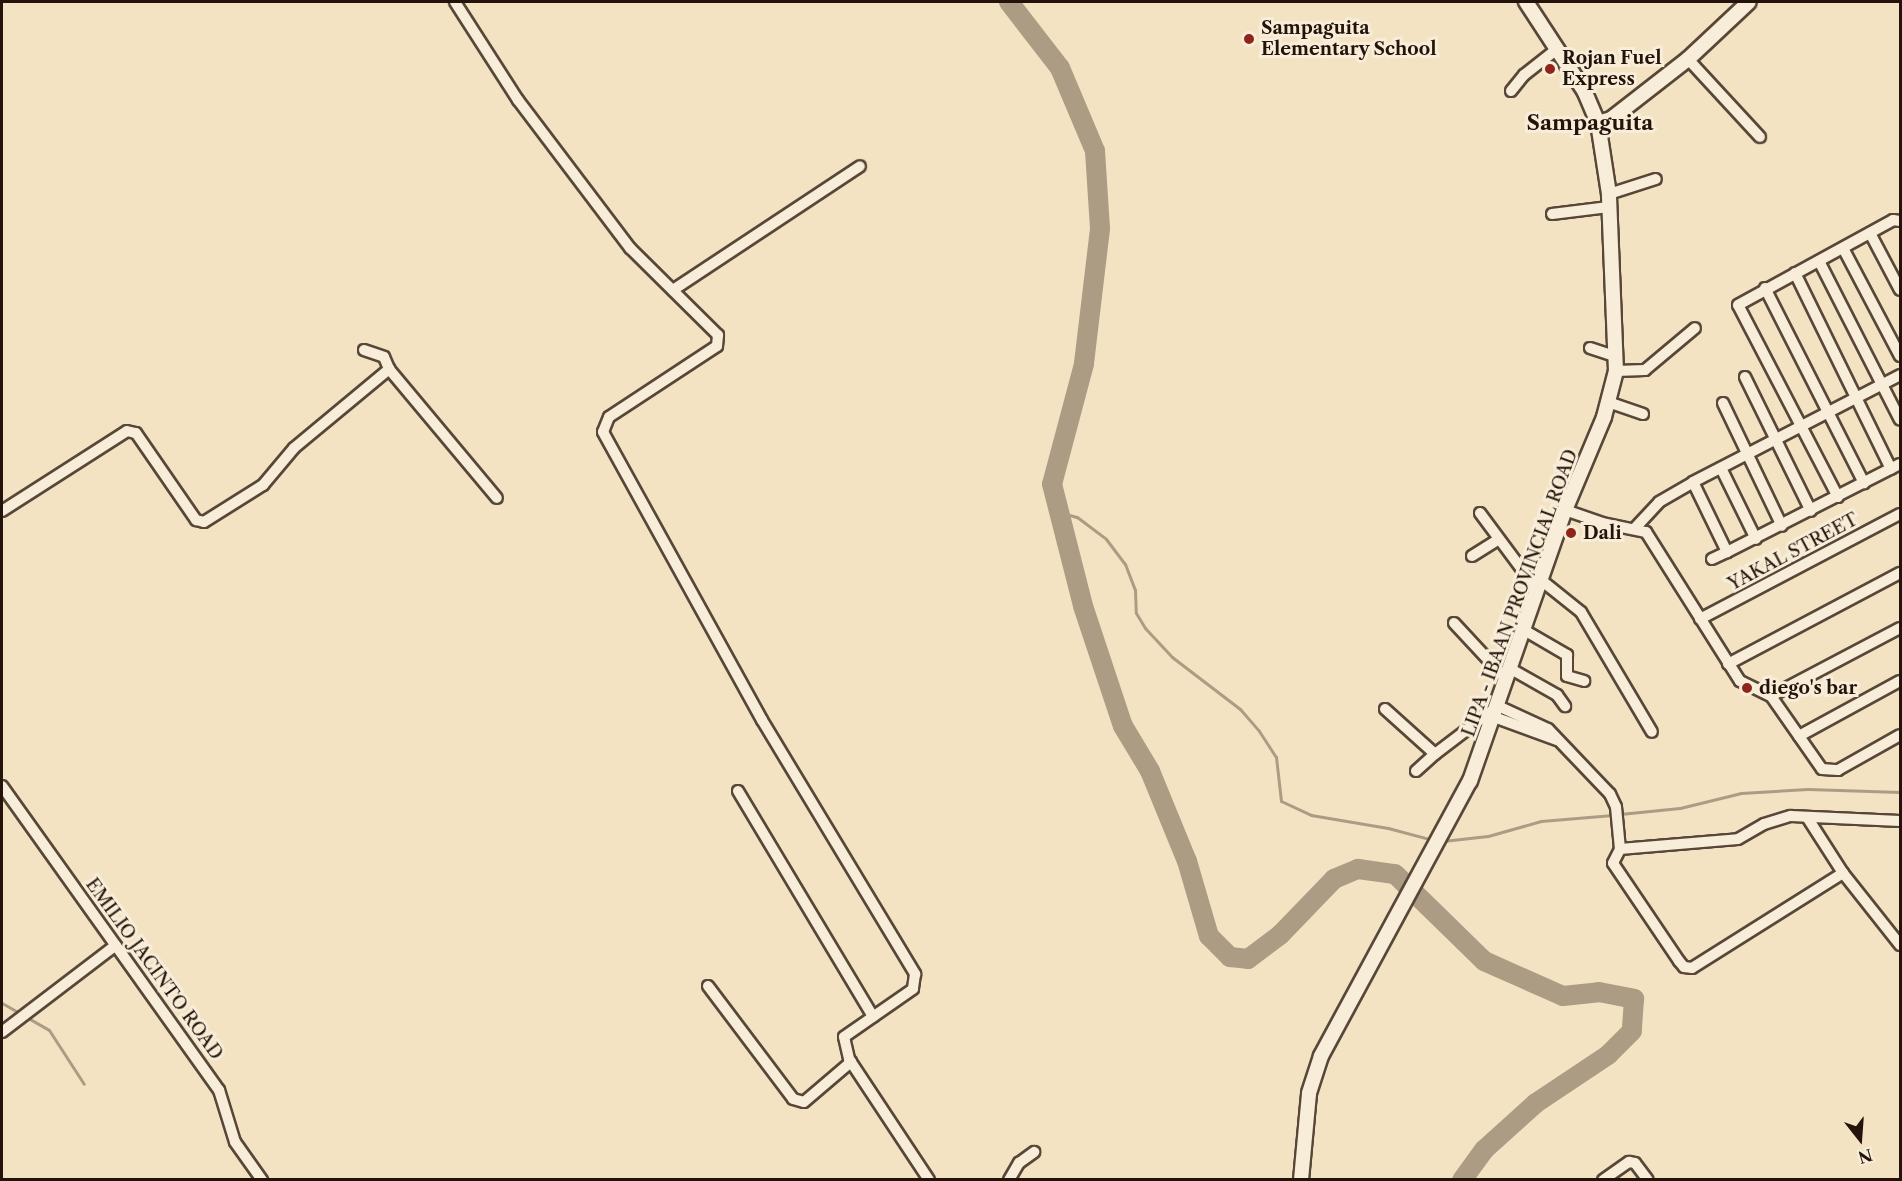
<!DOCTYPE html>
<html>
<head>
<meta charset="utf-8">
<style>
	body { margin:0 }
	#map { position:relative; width:1902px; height:1181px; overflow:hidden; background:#f3e3c3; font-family:"Libre Caslon Text",serif }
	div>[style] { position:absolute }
	.stream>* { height:3px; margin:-1.5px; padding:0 1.5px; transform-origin:1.5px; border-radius:1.5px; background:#ad9c84 }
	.river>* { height:20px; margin:-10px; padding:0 10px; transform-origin:10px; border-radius:10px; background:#ad9c84 }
	.roads { filter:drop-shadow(2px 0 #584738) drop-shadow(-2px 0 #584738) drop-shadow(0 2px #584738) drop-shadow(0 -2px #584738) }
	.street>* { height:10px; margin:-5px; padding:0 5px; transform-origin:5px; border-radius:5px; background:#f7edd8 }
	.secondary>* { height:14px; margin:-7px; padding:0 7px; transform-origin:7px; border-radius:7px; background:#f7edd8 }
	.dots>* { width:16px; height:16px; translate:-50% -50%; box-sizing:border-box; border:3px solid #f7edd8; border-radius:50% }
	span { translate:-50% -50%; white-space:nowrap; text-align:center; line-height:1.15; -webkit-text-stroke:6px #f7edd8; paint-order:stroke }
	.poi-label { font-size:18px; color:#24130a; font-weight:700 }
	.left { translate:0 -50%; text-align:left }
	.street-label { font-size:18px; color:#24130a }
	.quarter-label { font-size:21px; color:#24130a; font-weight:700 }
	.frame { position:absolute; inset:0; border:3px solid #24130a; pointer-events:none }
	.north { position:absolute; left:1830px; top:1109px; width:60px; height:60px; -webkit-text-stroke:4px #f7edd8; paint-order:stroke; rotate:163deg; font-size:16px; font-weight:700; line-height:24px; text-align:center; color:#24130a }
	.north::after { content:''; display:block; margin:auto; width:21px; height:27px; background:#24130a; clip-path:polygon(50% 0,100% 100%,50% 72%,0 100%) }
</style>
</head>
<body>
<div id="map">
	<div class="stream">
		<i style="left:1059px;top:512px;width:19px;rotate:16deg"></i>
		<i style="left:1077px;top:517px;width:36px;rotate:37deg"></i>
		<i style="left:1106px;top:539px;width:31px;rotate:53deg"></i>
		<i style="left:1125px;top:564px;width:28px;rotate:69deg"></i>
		<i style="left:1135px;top:590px;width:23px;rotate:88deg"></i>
		<i style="left:1136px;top:613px;width:17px;rotate:59deg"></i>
		<i style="left:1145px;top:628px;width:40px;rotate:47deg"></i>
		<i style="left:1172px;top:657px;width:86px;rotate:37.4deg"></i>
		<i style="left:1240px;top:709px;width:29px;rotate:49deg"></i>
		<i style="left:1259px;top:731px;width:31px;rotate:57deg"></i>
		<i style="left:1276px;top:757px;width:44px;rotate:83.5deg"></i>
		<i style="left:1281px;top:801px;width:33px;rotate:25deg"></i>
		<i style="left:1311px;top:815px;width:78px;rotate:9.6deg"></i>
		<i style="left:1388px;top:828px;width:47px;rotate:14.9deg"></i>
		<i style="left:1620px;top:814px;width:60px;rotate:-5.7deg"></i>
		<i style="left:1680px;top:808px;width:63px;rotate:-13.8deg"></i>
		<i style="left:1741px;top:793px;width:67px;rotate:-3.4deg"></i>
		<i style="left:1808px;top:789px;width:92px;rotate:1.9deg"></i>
		<i style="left:1443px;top:841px;width:45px;rotate:-6.3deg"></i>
		<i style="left:1488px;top:836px;width:55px;rotate:-15.8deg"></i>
		<i style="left:1541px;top:821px;width:72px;rotate:-4.8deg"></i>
		<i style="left:2px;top:1003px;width:54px;rotate:29.9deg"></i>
		<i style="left:49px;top:1030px;width:64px;rotate:57.1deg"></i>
	</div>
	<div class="river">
		<i style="left:1009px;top:2px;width:83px;rotate:52.3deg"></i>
		<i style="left:1060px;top:68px;width:90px;rotate:67.1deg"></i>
		<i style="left:1095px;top:151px;width:78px;rotate:86.3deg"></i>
		<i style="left:1100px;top:229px;width:136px;rotate:96.8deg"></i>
		<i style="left:1084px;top:364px;width:124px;rotate:104.9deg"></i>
		<i style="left:1052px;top:484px;width:126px;rotate:75.7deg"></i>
		<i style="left:1083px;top:606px;width:126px;rotate:71.6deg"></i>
		<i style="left:1123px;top:726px;width:52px;rotate:59deg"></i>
		<i style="left:1150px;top:771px;width:97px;rotate:67.7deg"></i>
		<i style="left:1187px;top:861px;width:78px;rotate:73.7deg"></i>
		<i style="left:1209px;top:936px;width:30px;rotate:45deg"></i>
		<i style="left:1230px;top:957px;width:18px;rotate:6deg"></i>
		<i style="left:1248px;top:959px;width:40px;rotate:-37deg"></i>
		<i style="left:1280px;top:935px;width:78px;rotate:-46deg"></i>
		<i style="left:1334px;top:879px;width:26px;rotate:-23deg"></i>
		<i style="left:1358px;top:869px;width:37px;rotate:8deg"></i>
		<i style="left:1395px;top:874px;width:124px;rotate:44.3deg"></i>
		<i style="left:1484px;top:961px;width:86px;rotate:23.9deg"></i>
		<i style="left:1563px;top:996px;width:36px;rotate:-6deg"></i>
		<i style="left:1599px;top:992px;width:36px;rotate:11deg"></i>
		<i style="left:1634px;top:999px;width:32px;rotate:94deg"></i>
		<i style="left:1632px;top:1031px;width:34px;rotate:135deg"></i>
		<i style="left:1608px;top:1055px;width:87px;rotate:146.3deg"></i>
		<i style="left:1536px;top:1103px;width:70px;rotate:137.9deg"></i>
		<i style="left:1484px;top:1150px;width:37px;rotate:126deg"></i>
	</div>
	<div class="roads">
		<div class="street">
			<i style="left:455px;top:2px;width:117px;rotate:57.3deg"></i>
			<i style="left:518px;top:100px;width:186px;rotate:52.9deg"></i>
			<i style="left:630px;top:248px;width:124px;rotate:44.7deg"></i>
			<i style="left:718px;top:335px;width:11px;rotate:95deg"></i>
			<i style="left:717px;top:346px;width:129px;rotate:146.7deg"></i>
			<i style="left:609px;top:417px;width:16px;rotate:112deg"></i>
			<i style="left:603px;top:432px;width:329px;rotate:61.1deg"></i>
			<i style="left:762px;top:720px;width:297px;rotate:58.9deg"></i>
			<i style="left:915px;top:974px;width:15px;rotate:98deg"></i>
			<i style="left:913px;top:989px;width:84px;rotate:145.2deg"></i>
			<i style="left:844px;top:1037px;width:23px;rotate:77deg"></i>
			<i style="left:849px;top:1059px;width:145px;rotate:56.5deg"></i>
			<i style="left:1688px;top:59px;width:106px;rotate:47.3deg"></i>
			<i style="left:1511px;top:91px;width:21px;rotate:-51deg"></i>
			<i style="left:1524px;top:75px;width:42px;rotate:-38.2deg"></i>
			<i style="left:1609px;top:194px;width:49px;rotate:-17.7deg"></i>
			<i style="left:1552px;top:214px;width:57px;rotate:-7deg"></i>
			<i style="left:1870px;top:233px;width:64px;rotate:62.2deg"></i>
			<i style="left:1843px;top:248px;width:122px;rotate:62.2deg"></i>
			<i style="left:1819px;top:261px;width:178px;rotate:63deg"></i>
			<i style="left:1795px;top:273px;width:218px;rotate:63.9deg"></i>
			<i style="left:1765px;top:288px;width:219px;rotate:63.1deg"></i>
			<i style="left:673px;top:290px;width:224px;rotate:-33.5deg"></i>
			<i style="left:1590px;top:348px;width:28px;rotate:18deg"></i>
			<i style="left:364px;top:350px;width:21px;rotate:19deg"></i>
			<i style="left:384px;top:357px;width:13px;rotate:67deg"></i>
			<i style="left:1616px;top:371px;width:29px;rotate:-2deg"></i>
			<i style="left:1645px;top:370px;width:65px;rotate:-40deg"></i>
			<i style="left:1745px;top:377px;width:149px;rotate:63.8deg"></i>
			<i style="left:1608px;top:402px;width:37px;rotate:19deg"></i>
			<i style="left:1723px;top:403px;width:136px;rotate:64.4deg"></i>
			<i style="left:1721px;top:468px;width:79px;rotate:63.8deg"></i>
			<i style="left:1693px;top:482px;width:78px;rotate:64.1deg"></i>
			<i style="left:1727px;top:552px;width:194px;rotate:-27deg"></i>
			<i style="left:1838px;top:497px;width:216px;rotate:-117.5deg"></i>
			<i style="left:1738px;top:305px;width:177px;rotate:-28.7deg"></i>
			<i style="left:1893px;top:220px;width:7px;rotate:8deg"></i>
			<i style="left:1565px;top:510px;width:39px;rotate:19deg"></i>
			<i style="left:1602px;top:523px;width:45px;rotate:11.6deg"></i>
			<i style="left:1646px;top:532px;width:176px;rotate:57.8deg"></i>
			<i style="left:1740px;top:681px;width:34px;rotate:26deg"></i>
			<i style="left:1771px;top:696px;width:89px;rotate:55.1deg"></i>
			<i style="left:1822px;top:769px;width:16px;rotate:4deg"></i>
			<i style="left:1838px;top:770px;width:71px;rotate:-29.4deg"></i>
			<i style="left:2px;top:511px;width:148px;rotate:-32.6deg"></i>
			<i style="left:127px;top:431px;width:9px;rotate:13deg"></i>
			<i style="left:136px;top:433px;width:106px;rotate:55.4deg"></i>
			<i style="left:196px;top:520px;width:8px;rotate:14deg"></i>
			<i style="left:204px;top:522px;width:70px;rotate:-32.1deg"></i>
			<i style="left:263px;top:485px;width:48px;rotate:-50deg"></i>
			<i style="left:294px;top:448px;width:124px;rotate:-39.7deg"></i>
			<i style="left:389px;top:369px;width:168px;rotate:50.1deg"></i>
			<i style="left:1480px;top:513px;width:97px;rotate:53.4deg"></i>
			<i style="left:1636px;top:527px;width:34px;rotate:-47deg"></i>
			<i style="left:1659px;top:502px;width:39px;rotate:-30deg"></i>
			<i style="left:1693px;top:482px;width:233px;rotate:-27.3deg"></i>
			<i style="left:1472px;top:556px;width:31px;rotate:-32deg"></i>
			<i style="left:1712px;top:559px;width:17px;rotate:-25deg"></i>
			<i style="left:1541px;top:580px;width:51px;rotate:38.7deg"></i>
			<i style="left:1581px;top:612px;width:139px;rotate:59.4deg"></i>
			<i style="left:1700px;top:619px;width:226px;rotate:-27.7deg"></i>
			<i style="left:1454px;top:623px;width:78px;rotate:47.1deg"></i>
			<i style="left:1524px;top:630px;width:50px;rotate:30.2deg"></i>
			<i style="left:1567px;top:655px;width:21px;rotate:90deg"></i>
			<i style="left:1567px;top:676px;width:18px;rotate:16deg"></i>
			<i style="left:1728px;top:664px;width:195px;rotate:-27.9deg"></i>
			<i style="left:1511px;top:669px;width:53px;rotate:29.5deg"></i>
			<i style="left:1557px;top:695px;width:14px;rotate:54deg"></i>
			<i style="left:1771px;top:696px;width:146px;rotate:-27.8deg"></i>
			<i style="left:1385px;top:709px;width:67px;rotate:42deg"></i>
			<i style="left:1435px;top:754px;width:79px;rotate:-37.3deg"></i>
			<i style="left:1498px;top:706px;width:55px;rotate:24.7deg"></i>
			<i style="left:1548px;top:729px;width:90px;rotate:46.4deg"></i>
			<i style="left:1610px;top:794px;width:14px;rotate:65deg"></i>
			<i style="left:1616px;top:807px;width:42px;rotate:84.6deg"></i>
			<i style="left:1494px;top:717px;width:67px;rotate:20.1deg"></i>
			<i style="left:1799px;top:736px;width:115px;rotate:-28.6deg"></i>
			<i style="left:1416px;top:771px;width:25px;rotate:-42deg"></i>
			<i style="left:2px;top:786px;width:374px;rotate:54.5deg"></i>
			<i style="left:219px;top:1090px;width:54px;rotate:72.9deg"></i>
			<i style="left:235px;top:1142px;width:47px;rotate:54.6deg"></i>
			<i style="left:738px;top:791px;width:263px;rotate:59.1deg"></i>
			<i style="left:1807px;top:817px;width:67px;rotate:57.3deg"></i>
			<i style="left:1843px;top:873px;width:92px;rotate:51.6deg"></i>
			<i style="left:1843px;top:873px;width:178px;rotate:147.8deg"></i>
			<i style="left:1692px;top:968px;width:8px;rotate:-173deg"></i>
			<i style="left:1684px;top:967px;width:8px;rotate:-130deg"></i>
			<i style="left:1679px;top:961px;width:118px;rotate:-124deg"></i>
			<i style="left:1613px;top:863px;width:16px;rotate:-63deg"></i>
			<i style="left:1620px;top:849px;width:118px;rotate:-4.8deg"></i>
			<i style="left:1738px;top:839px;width:30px;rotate:-30deg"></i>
			<i style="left:1764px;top:824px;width:28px;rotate:-17deg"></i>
			<i style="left:1791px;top:816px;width:109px;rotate:2.6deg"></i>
			<i style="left:708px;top:986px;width:141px;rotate:53deg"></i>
			<i style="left:793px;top:1099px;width:11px;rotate:15deg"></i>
			<i style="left:804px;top:1102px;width:62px;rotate:-40.4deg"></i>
			<i style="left:2px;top:1032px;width:143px;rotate:-37.3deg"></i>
			<i style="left:1009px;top:1180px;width:20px;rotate:-60deg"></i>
			<i style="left:1019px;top:1163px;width:19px;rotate:-36deg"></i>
			<i style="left:1603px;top:1180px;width:32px;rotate:-35deg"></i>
			<i style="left:1629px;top:1162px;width:6px;rotate:9deg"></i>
			<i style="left:1635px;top:1163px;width:21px;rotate:53deg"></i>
		</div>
		<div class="secondary">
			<i style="left:1598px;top:123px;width:14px;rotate:-17deg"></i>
			<i style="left:1611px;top:119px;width:98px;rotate:-37.9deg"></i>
			<i style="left:1688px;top:59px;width:83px;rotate:-43.1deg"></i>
			<i style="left:1301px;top:1180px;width:87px;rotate:-84.7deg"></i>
			<i style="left:1309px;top:1093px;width:39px;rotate:-72deg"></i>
			<i style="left:1321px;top:1056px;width:313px;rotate:-61.6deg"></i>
			<i style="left:1470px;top:781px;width:287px;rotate:-70.7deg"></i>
			<i style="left:1565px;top:510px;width:101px;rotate:-67.2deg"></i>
			<i style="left:1604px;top:417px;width:48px;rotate:-75.4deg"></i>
			<i style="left:1616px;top:371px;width:177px;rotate:-92.3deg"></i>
			<i style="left:1609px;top:194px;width:72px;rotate:-98.8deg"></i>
			<i style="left:1598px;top:123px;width:34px;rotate:-113deg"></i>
			<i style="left:1585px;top:92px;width:108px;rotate:-123.2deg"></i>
		</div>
	</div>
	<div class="dots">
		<i style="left:1249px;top:39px;background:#8f2418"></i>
		<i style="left:1550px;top:69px;background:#8f2418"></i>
		<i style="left:1571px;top:533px;background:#8f2418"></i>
		<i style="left:1747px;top:688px;background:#8f2418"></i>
	</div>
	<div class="poi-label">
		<span class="left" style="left:1261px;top:39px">Sampaguita<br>Elementary School</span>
		<span class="left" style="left:1562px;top:69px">Rojan Fuel<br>Express</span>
		<span class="left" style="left:1583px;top:533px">Dali</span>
		<span class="left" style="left:1759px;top:688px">diego's bar</span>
	</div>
	<div class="street-label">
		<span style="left:1793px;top:552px;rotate:-28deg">YAKAL STREET</span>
		<span style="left:1520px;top:593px;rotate:-70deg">LIPA - IBAAN PROVINCIAL ROAD</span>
		<span style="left:154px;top:969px;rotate:54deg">EMILIO JACINTO ROAD</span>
	</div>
	<div class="quarter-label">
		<span style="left:1590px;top:123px">Sampaguita</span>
	</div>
	<div class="frame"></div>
	<div class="north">N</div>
</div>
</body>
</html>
